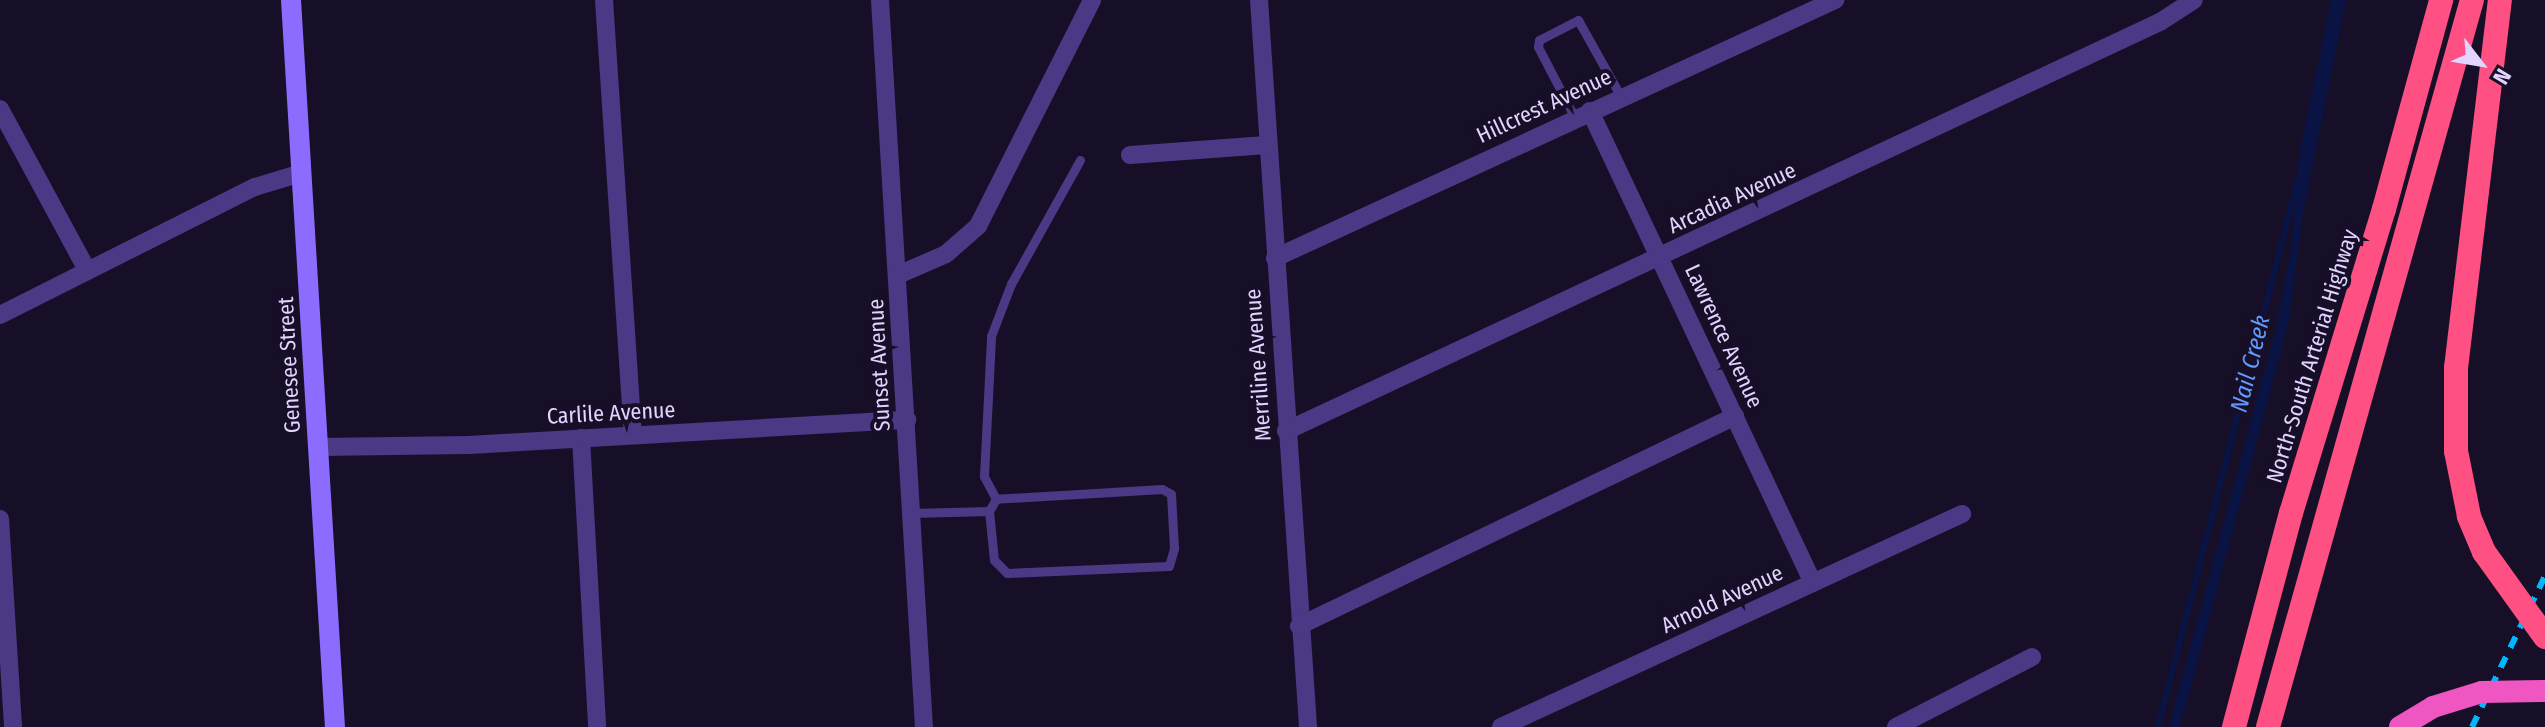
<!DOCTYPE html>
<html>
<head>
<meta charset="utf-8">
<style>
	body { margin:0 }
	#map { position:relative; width:2545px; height:727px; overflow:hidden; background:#170f27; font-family:"Fira Sans Condensed",sans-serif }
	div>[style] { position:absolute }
	.water>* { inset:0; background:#091445 }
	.stream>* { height:6px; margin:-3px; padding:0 3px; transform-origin:3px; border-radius:3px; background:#091445 }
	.service>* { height:9px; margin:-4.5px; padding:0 4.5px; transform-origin:4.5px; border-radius:4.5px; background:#4b3986 }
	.minor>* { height:18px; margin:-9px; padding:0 9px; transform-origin:9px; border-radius:9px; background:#4b3986 }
	.secondary>* { height:20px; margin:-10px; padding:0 10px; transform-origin:10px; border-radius:10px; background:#8b6cff }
	.motorway>* { height:24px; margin:-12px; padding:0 12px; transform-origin:12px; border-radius:12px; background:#ff5083 }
	.rail>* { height:6px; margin-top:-3px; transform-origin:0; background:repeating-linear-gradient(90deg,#01b6ff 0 12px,transparent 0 22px) }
	.trunk-bridge>* { height:22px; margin:-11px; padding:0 11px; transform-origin:11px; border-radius:11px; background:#f056c1 }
	.motorway-bridge>* { height:24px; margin:-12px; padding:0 12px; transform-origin:12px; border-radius:12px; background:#ff5083 }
	span { translate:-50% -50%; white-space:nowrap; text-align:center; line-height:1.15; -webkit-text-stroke:8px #170f27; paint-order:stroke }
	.street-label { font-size:22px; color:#e1d5ff }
	.water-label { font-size:24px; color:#6399ff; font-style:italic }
	.north { position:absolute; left:2441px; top:24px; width:80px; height:80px; -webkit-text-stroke:6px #170f27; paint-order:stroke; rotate:121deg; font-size:22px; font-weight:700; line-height:32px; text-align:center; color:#e1d5ff }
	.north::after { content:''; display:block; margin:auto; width:28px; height:36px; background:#e1d5ff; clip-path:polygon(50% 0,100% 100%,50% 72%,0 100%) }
</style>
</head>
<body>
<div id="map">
	<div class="water">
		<i style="clip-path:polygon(2331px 0,2346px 0,2303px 213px,2289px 321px,2180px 727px,2169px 727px,2276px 328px,2291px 250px,2299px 155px)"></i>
	</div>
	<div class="stream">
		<i style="left:2158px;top:727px;width:566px;rotate:-75.67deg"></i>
	</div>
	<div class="service">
		<i style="left:1575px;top:118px;width:80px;rotate:-117.5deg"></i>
		<i style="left:1538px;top:47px;width:7px;rotate:-82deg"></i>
		<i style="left:1539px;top:40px;width:44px;rotate:-27.1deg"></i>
		<i style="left:1578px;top:20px;width:88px;rotate:60.8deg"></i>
		<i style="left:996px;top:499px;width:26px;rotate:-118deg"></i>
		<i style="left:984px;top:476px;width:140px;rotate:-87.1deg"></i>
		<i style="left:991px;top:336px;width:56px;rotate:-69deg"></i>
		<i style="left:1011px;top:284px;width:142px;rotate:-60.9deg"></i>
		<i style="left:912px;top:513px;width:77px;rotate:-1.5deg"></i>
		<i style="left:989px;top:511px;width:49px;rotate:84.2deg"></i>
		<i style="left:994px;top:560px;width:18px;rotate:45deg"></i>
		<i style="left:1007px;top:573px;width:162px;rotate:-2.5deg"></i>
		<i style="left:1169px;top:566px;width:19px;rotate:-74deg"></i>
		<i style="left:1174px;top:548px;width:54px;rotate:-93.2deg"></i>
		<i style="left:1171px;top:494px;width:10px;rotate:-151deg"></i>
		<i style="left:1162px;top:489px;width:166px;rotate:176.6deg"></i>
		<i style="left:996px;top:499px;width:14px;rotate:120deg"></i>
	</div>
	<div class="minor">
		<i style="left:604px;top:0;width:436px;rotate:86.2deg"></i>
		<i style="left:880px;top:0;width:728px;rotate:86.54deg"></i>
		<i style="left:1259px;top:0;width:729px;rotate:86.14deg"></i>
		<i style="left:0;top:109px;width:183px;rotate:61.6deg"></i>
		<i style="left:1590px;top:111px;width:522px;rotate:64.71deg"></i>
		<i style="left:1130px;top:155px;width:137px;rotate:-4.2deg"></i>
		<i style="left:1275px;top:258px;width:617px;rotate:-24.74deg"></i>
		<i style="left:898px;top:275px;width:52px;rotate:-23.6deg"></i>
		<i style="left:946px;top:254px;width:43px;rotate:-41.2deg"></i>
		<i style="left:978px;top:226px;width:253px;rotate:-63.2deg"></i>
		<i style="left:0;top:315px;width:285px;rotate:-26.7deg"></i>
		<i style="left:255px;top:187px;width:48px;rotate:-16.9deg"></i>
		<i style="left:1286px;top:431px;width:965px;rotate:-25.08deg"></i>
		<i style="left:2160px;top:22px;width:40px;rotate:-32.9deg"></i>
		<i style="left:581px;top:438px;width:289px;rotate:86.8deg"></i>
		<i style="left:318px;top:447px;width:151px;rotate:-0.8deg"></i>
		<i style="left:469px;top:445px;width:439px;rotate:-3.3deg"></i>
		<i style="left:0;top:519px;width:208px;rotate:86.4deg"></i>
		<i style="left:1299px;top:626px;width:484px;rotate:-25.7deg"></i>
		<i style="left:1501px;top:727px;width:508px;rotate:-24.8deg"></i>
		<i style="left:1896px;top:727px;width:153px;rotate:-27.2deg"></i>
	</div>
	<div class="secondary">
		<i style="left:291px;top:0;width:728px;rotate:86.54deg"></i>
	</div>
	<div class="motorway">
		<i style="left:2484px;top:552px;width:39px;rotate:-113deg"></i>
		<i style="left:2469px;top:516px;width:66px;rotate:-101.3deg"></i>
		<i style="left:2456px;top:451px;width:83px;rotate:-90deg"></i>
		<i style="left:2456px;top:368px;width:371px;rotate:-83.2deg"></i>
		<i style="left:2234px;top:727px;width:221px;rotate:-75.1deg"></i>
		<i style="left:2291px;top:513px;width:318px;rotate:-73deg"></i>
		<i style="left:2384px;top:209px;width:217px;rotate:-74.7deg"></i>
		<i style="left:2268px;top:727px;width:755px;rotate:-74.33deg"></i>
	</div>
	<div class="rail">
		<i style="left:2472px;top:727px;width:168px;rotate:-64.2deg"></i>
	</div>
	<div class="trunk-bridge">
		<i style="left:2400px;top:727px;width:39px;rotate:-31deg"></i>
		<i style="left:2433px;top:707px;width:51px;rotate:-17deg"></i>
		<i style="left:2482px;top:692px;width:63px;rotate:-0.9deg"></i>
	</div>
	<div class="motorway-bridge">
		<i style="left:2484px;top:552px;width:105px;rotate:54.3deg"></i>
	</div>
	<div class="street-label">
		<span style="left:1544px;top:106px;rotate:-25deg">Hillcrest Avenue</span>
		<span style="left:1732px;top:198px;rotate:-25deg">Arcadia Avenue</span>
		<span style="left:1724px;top:336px;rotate:65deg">Lawrence Avenue</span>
		<span style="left:2312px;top:356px;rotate:-73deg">North-South Arterial Highway</span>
		<span style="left:289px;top:365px;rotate:-93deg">Genesee Street</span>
		<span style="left:879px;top:365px;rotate:-93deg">Sunset Avenue</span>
		<span style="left:1258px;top:365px;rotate:-94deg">Merriline Avenue</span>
		<span style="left:611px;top:413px;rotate:-3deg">Carlile Avenue</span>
		<span style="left:1722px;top:599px;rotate:-25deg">Arnold Avenue</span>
	</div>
	<div class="water-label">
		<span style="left:2251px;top:364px;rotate:-76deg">Nail Creek</span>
	</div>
	<div class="north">N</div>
</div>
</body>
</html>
